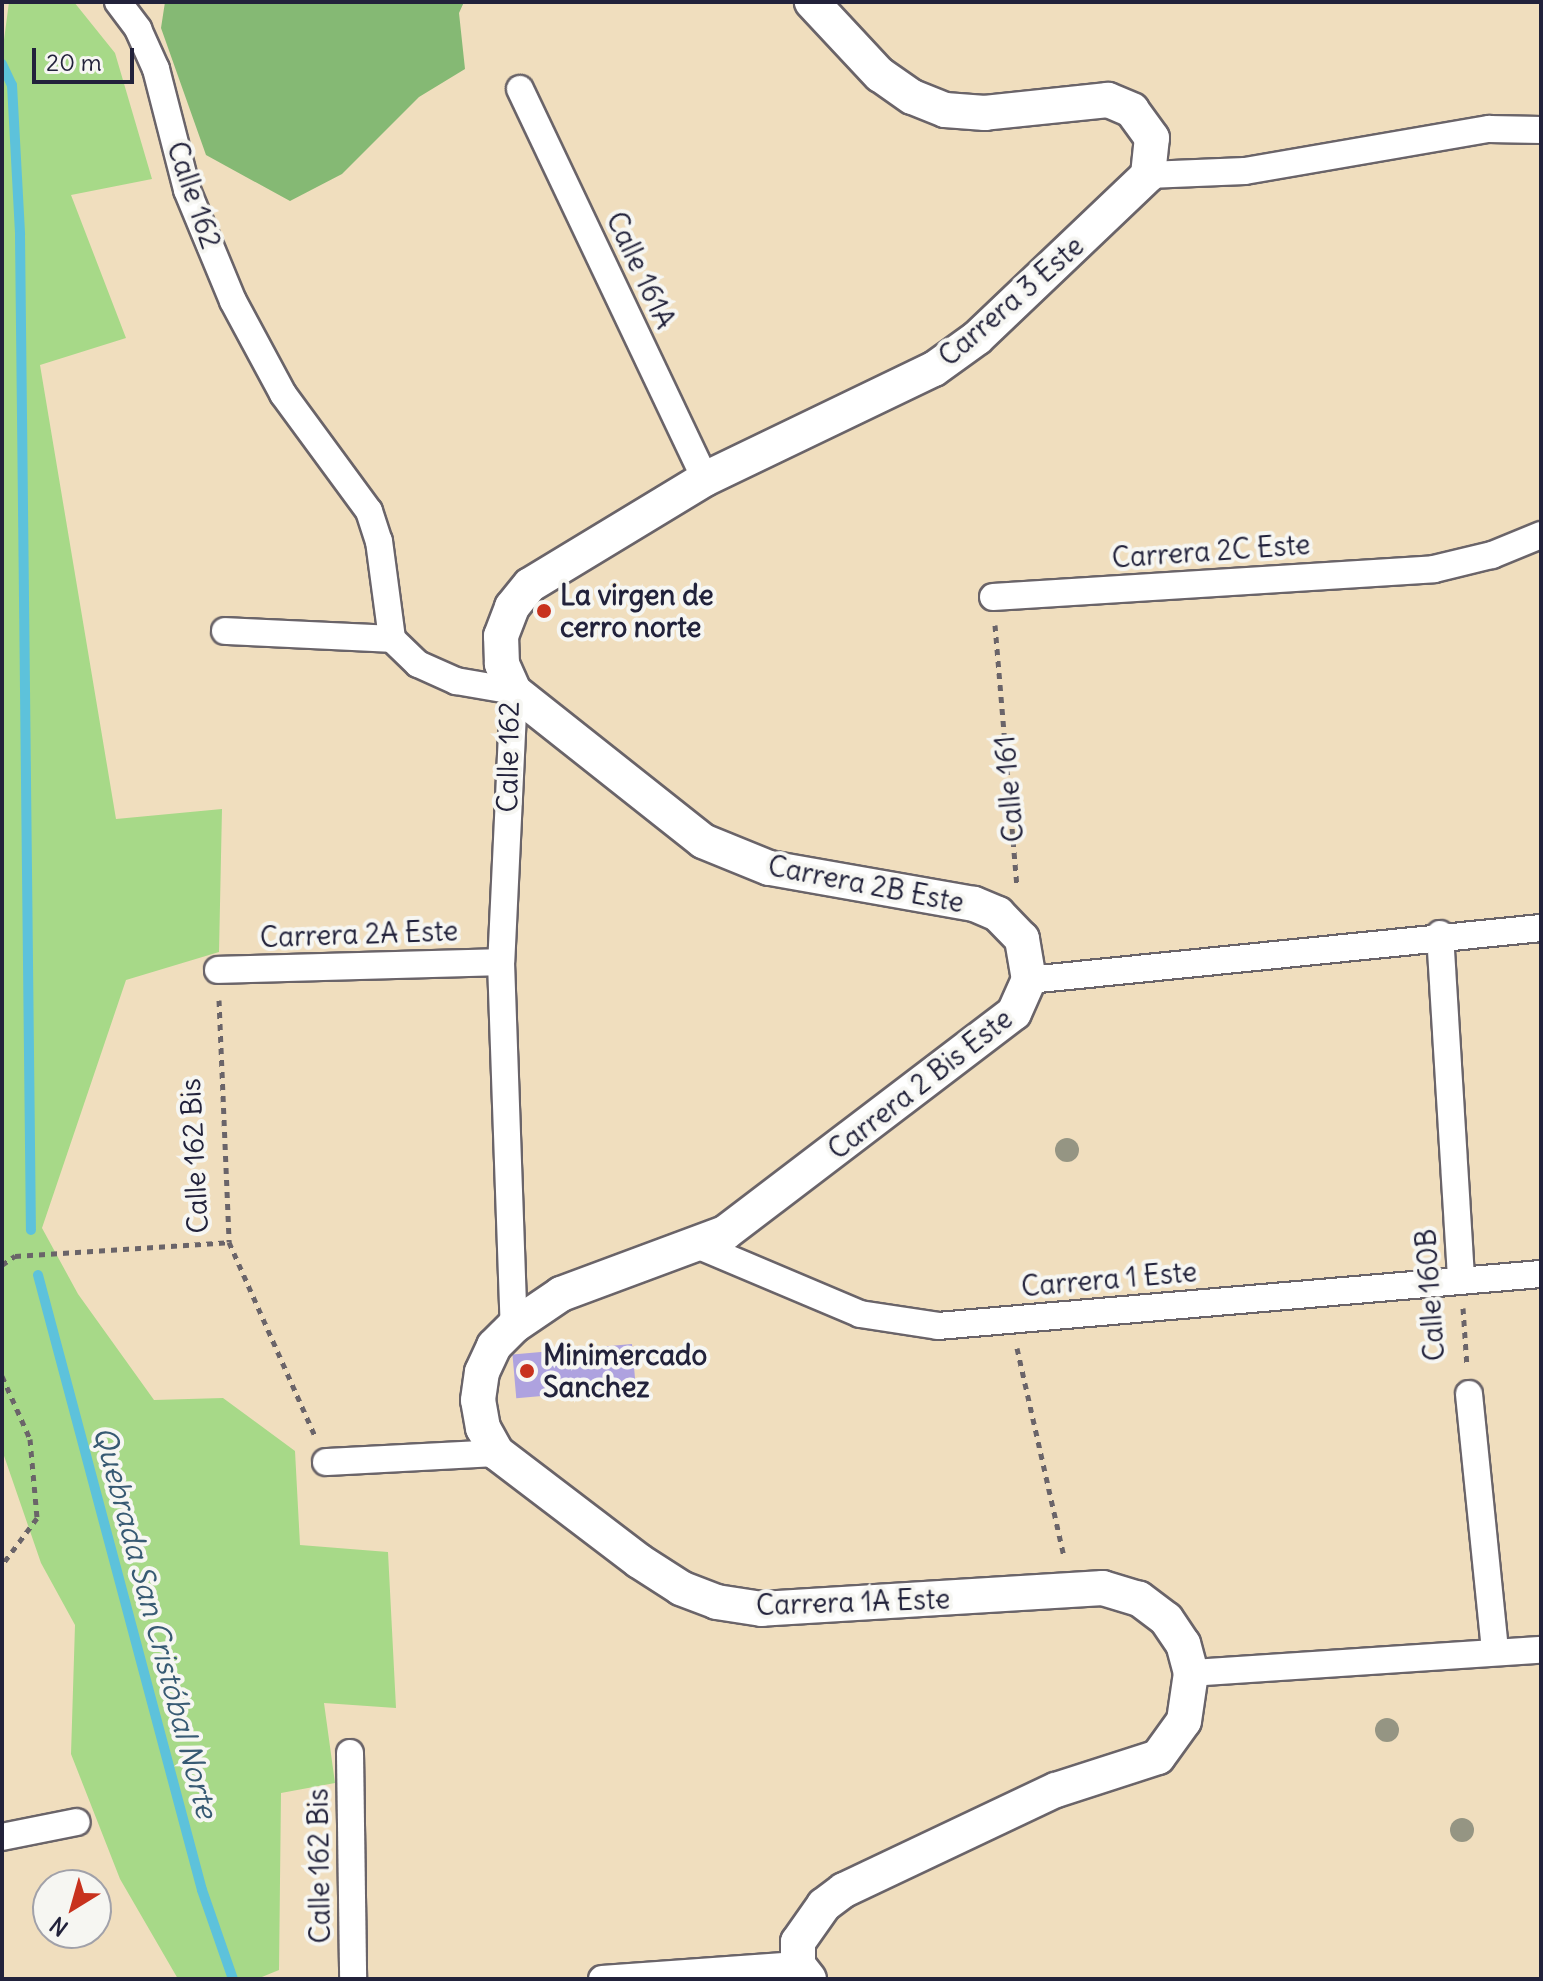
<!DOCTYPE html>
<html>
<head>
<meta charset="utf-8">
<style>
	body { margin:0 }
	#map { position:relative; width:1543px; height:1981px; overflow:hidden; background:#f0debe; font-family:Delius,sans-serif }
	div>[style] { position:absolute }
	.green>* { inset:0; background:#a7d988 }
	.forest>* { inset:0; background:#85b974 }
	.stream>* { height:10px; margin:-5px; padding:0 5px; transform-origin:5px; border-radius:5px; background:#5dc2db }
	.building>* { inset:0; background:#aea2df; transform-origin:0 0 }
	.path>* { height:5px; margin-top:-2.5px; transform-origin:0; background:repeating-linear-gradient(90deg,#6a6469 0 6px,transparent 0 12px) }
	.roads { filter:drop-shadow(2px 0 #6a6469) drop-shadow(-2px 0 #6a6469) drop-shadow(0 2px #6a6469) drop-shadow(0 -2px #6a6469) }
	.minor>* { height:26px; margin:-13px; padding:0 13px; transform-origin:13px; border-radius:13px; background:#fff }
	.tertiary>* { height:34px; margin:-17px; padding:0 17px; transform-origin:17px; border-radius:17px; background:#fff }
	.trees>* { width:24px; height:24px; margin:-12px; border-radius:50%; background:#959583 }
	.dots>* { width:22px; height:22px; translate:-50% -50%; box-sizing:border-box; border:4px solid #f6f6f2; border-radius:50% }
	span { translate:-50% -50%; white-space:nowrap; text-align:center; line-height:1.15; -webkit-text-stroke:8px #f6f6f2; paint-order:stroke }
	.street-label { font-size:28px; color:#22223b }
	.poi-label { font-size:28px; color:#22223b; font-weight:700 }
	.left { translate:0 -50%; text-align:left }
	.water-label { font-size:30px; color:#375a73; font-style:italic }
	.frame { position:absolute; inset:0; border:4px solid #22223b; pointer-events:none }
	.north { position:absolute; left:32px; top:1869px; width:80px; height:80px; box-sizing:border-box; background:#f6f6f2; border:2px solid #a1a1a9; border-radius:50%; rotate:217deg; font-size:22px; font-weight:700; line-height:32px; text-align:center; color:#22223b }
	.north::after { content:''; display:block; margin:auto; width:28px; height:36px; background:#c8321e; clip-path:polygon(50% 0,100% 100%,50% 72%,0 100%) }
	.scale { position:absolute; left:32px; top:48px; width:102px; height:36px; box-sizing:border-box; border:4px solid #22223b; border-top:0; padding-left:10px; font-size:24px; line-height:28px; white-space:nowrap; color:#22223b; -webkit-text-stroke:6px #f6f6f2; paint-order:stroke }
</style>
</head>
<body>
<div id="map">
	<div class="green">
		<i style="clip-path:polygon(9px 2px,74px 2px,115px 53px,152px 179px,71px 195px,126px 338px,40px 365px,116px 819px,222px 809px,219px 952px,126px 980px,42px 1228px,78px 1294px,154px 1400px,223px 1398px,295px 1451px,300px 1545px,388px 1552px,396px 1708px,324px 1703px,335px 1783px,281px 1793px,279px 1970px,257px 1979px,178px 1979px,120px 1879px,71px 1754px,75px 1625px,41px 1563px,2px 1450px,2px 55px)"></i>
	</div>
	<div class="forest">
		<i style="clip-path:polygon(165px 2px,464px 2px,459px 13px,465px 69px,419px 97px,342px 174px,290px 201px,206px 155px,161px 28px)"></i>
	</div>
	<div class="stream">
		<i style="left:2px;top:64px;width:23px;rotate:65deg"></i>
		<i style="left:12px;top:85px;width:150px;rotate:86.9deg"></i>
		<i style="left:20px;top:235px;width:995px;rotate:89.37deg"></i>
		<i style="left:38px;top:1275px;width:636px;rotate:75.07deg"></i>
		<i style="left:202px;top:1890px;width:94px;rotate:70.8deg"></i>
	</div>
	<div class="building">
		<i style="left:632px;top:1344px;width:44px;height:120px;rotate:85deg"></i>
	</div>
	<div class="path">
		<i style="left:995px;top:625px;width:262px;rotate:85.2deg"></i>
		<i style="left:219px;top:1000px;width:242px;rotate:87.6deg"></i>
		<i style="left:229px;top:1242px;width:212px;rotate:66.1deg"></i>
		<i style="left:2px;top:1265px;width:16px;rotate:-35deg"></i>
		<i style="left:15px;top:1256px;width:214px;rotate:-3.7deg"></i>
		<i style="left:1463px;top:1308px;width:58px;rotate:86.1deg"></i>
		<i style="left:1017px;top:1348px;width:214px;rotate:77.3deg"></i>
		<i style="left:2px;top:1376px;width:69px;rotate:66deg"></i>
		<i style="left:30px;top:1439px;width:79px;rotate:84.9deg"></i>
		<i style="left:37px;top:1518px;width:59px;rotate:126.7deg"></i>
	</div>
	<div class="roads">
		<div class="minor">
			<i style="left:118px;top:2px;width:34px;rotate:53deg"></i>
			<i style="left:138px;top:29px;width:44px;rotate:65.8deg"></i>
			<i style="left:156px;top:69px;width:125px;rotate:75.6deg"></i>
			<i style="left:187px;top:190px;width:120px;rotate:67.5deg"></i>
			<i style="left:233px;top:301px;width:106px;rotate:61.7deg"></i>
			<i style="left:283px;top:394px;width:145px;rotate:53.7deg"></i>
			<i style="left:369px;top:511px;width:32px;rotate:72deg"></i>
			<i style="left:379px;top:541px;width:99px;rotate:82.4deg"></i>
			<i style="left:392px;top:639px;width:36px;rotate:44deg"></i>
			<i style="left:418px;top:664px;width:42px;rotate:24.1deg"></i>
			<i style="left:456px;top:681px;width:59px;rotate:9.8deg"></i>
			<i style="left:514px;top:691px;width:271px;rotate:92.7deg"></i>
			<i style="left:501px;top:962px;width:364px;rotate:88deg"></i>
			<i style="left:520px;top:89px;width:432px;rotate:64.6deg"></i>
			<i style="left:1148px;top:175px;width:97px;rotate:-2.4deg"></i>
			<i style="left:1245px;top:171px;width:248px;rotate:-9.8deg"></i>
			<i style="left:1489px;top:129px;width:52px;rotate:1.1deg"></i>
			<i style="left:993px;top:597px;width:442px;rotate:-3.6deg"></i>
			<i style="left:1434px;top:569px;width:60px;rotate:-13.6deg"></i>
			<i style="left:1492px;top:555px;width:53px;rotate:-22.2deg"></i>
			<i style="left:225px;top:631px;width:167px;rotate:2.7deg"></i>
			<i style="left:1440px;top:934px;width:347px;rotate:86.5deg"></i>
			<i style="left:218px;top:970px;width:283px;rotate:-1.6deg"></i>
			<i style="left:1029px;top:980px;width:515px;rotate:-5.8deg"></i>
			<i style="left:697px;top:1245px;width:177px;rotate:22.9deg"></i>
			<i style="left:860px;top:1314px;width:79px;rotate:8.7deg"></i>
			<i style="left:938px;top:1326px;width:605px;rotate:-4.93deg"></i>
			<i style="left:1469px;top:1394px;width:258px;rotate:84.2deg"></i>
			<i style="left:326px;top:1462px;width:171px;rotate:-3deg"></i>
			<i style="left:1191px;top:1673px;width:351px;rotate:-3.8deg"></i>
			<i style="left:350px;top:1753px;width:226px;rotate:89.2deg"></i>
			<i style="left:2px;top:1837px;width:76px;rotate:-11.3deg"></i>
			<i style="left:602px;top:1979px;width:196px;rotate:-4.1deg"></i>
		</div>
		<div class="tertiary">
			<i style="left:809px;top:1979px;width:18px;rotate:-128deg"></i>
			<i style="left:798px;top:1965px;width:23px;rotate:-90deg"></i>
			<i style="left:798px;top:1942px;width:45px;rotate:-54.9deg"></i>
			<i style="left:824px;top:1905px;width:25px;rotate:-37deg"></i>
			<i style="left:844px;top:1890px;width:234px;rotate:-25.3deg"></i>
			<i style="left:1056px;top:1790px;width:107px;rotate:-17.9deg"></i>
			<i style="left:1158px;top:1757px;width:44px;rotate:-54.2deg"></i>
			<i style="left:1184px;top:1721px;width:49px;rotate:-81.7deg"></i>
			<i style="left:1191px;top:1673px;width:30px;rotate:-105deg"></i>
			<i style="left:1183px;top:1644px;width:30px;rotate:-124deg"></i>
			<i style="left:1166px;top:1619px;width:34px;rotate:-143deg"></i>
			<i style="left:1139px;top:1599px;width:38px;rotate:-163deg"></i>
			<i style="left:1103px;top:1588px;width:342px;rotate:176.5deg"></i>
			<i style="left:762px;top:1609px;width:46px;rotate:-171.2deg"></i>
			<i style="left:717px;top:1602px;width:39px;rotate:-159deg"></i>
			<i style="left:681px;top:1588px;width:50px;rotate:-147.3deg"></i>
			<i style="left:639px;top:1561px;width:178px;rotate:-142.7deg"></i>
			<i style="left:497px;top:1453px;width:29px;rotate:-119deg"></i>
			<i style="left:483px;top:1428px;width:28px;rotate:-100deg"></i>
			<i style="left:478px;top:1400px;width:28px;rotate:-82deg"></i>
			<i style="left:482px;top:1372px;width:29px;rotate:-65deg"></i>
			<i style="left:494px;top:1346px;width:28px;rotate:-45deg"></i>
			<i style="left:514px;top:1326px;width:57px;rotate:-34.2deg"></i>
			<i style="left:561px;top:1294px;width:175px;rotate:-20.4deg"></i>
			<i style="left:725px;top:1233px;width:363px;rotate:-37.3deg"></i>
			<i style="left:1014px;top:1013px;width:36px;rotate:-66deg"></i>
			<i style="left:1029px;top:980px;width:42px;rotate:-99.7deg"></i>
			<i style="left:1022px;top:939px;width:35px;rotate:-134deg"></i>
			<i style="left:998px;top:914px;width:26px;rotate:-157deg"></i>
			<i style="left:974px;top:904px;width:208px;rotate:-170deg"></i>
			<i style="left:769px;top:868px;width:71px;rotate:-157.8deg"></i>
			<i style="left:703px;top:841px;width:241px;rotate:-141.6deg"></i>
			<i style="left:514px;top:691px;width:30px;rotate:-114deg"></i>
			<i style="left:502px;top:664px;width:28px;rotate:-92deg"></i>
			<i style="left:501px;top:636px;width:31px;rotate:-69deg"></i>
			<i style="left:512px;top:607px;width:28px;rotate:-51deg"></i>
			<i style="left:530px;top:585px;width:205px;rotate:-31.2deg"></i>
			<i style="left:705px;top:479px;width:254px;rotate:-25.7deg"></i>
			<i style="left:934px;top:369px;width:53px;rotate:-35.8deg"></i>
			<i style="left:977px;top:338px;width:236px;rotate:-43.6deg"></i>
			<i style="left:1148px;top:175px;width:37px;rotate:-84deg"></i>
			<i style="left:1152px;top:138px;width:34px;rotate:-126deg"></i>
			<i style="left:1132px;top:110px;width:26px;rotate:-157deg"></i>
			<i style="left:1108px;top:100px;width:124px;rotate:174deg"></i>
			<i style="left:985px;top:113px;width:40px;rotate:-175.7deg"></i>
			<i style="left:945px;top:110px;width:35px;rotate:-158deg"></i>
			<i style="left:912px;top:97px;width:39px;rotate:-145deg"></i>
			<i style="left:880px;top:75px;width:100px;rotate:-133deg"></i>
		</div>
	</div>
	<div class="trees">
		<i style="left:1067px;top:1150px"></i>
		<i style="left:1387px;top:1730px"></i>
		<i style="left:1462px;top:1830px"></i>
	</div>
	<div class="dots">
		<i style="left:544px;top:611px;background:#c8321e"></i>
		<i style="left:527px;top:1371px;background:#c8321e"></i>
	</div>
	<div class="street-label">
		<span style="left:194px;top:195px;rotate:71deg">Calle 162</span>
		<span style="left:641px;top:270px;rotate:65deg">Calle 161A</span>
		<span style="left:1011px;top:301px;rotate:-41deg">Carrera 3 Este</span>
		<span style="left:1211px;top:551px;rotate:-4deg">Carrera 2C Este</span>
		<span style="left:508px;top:757px;rotate:-89deg">Calle 162</span>
		<span style="left:1009px;top:789px;rotate:-95deg">Calle 161</span>
		<span style="left:866px;top:884px;rotate:11deg">Carrera 2B Este</span>
		<span style="left:359px;top:934px;rotate:-2deg">Carrera 2A Este</span>
		<span style="left:920px;top:1084px;rotate:-38deg">Carrera 2 Bis Este</span>
		<span style="left:194px;top:1156px;rotate:-93deg">Calle 162 Bis</span>
		<span style="left:1109px;top:1279px;rotate:-5deg">Carrera 1 Este</span>
		<span style="left:1430px;top:1295px;rotate:-94deg">Calle 160B</span>
		<span style="left:853px;top:1602px;rotate:-2deg">Carrera 1A Este</span>
		<span style="left:319px;top:1866px;rotate:-91deg">Calle 162 Bis</span>
	</div>
	<div class="poi-label">
		<span class="left" style="left:560px;top:611px">La virgen de<br>cerro norte</span>
		<span class="left" style="left:543px;top:1371px">Minimercado<br>Sanchez</span>
	</div>
	<div class="water-label">
		<span style="left:156px;top:1622px;rotate:75deg">Quebrada San Cristóbal Norte</span>
	</div>
	<div class="frame"></div>
	<div class="north">N</div>
	<div class="scale">20 m</div>
</div>
</body>
</html>
